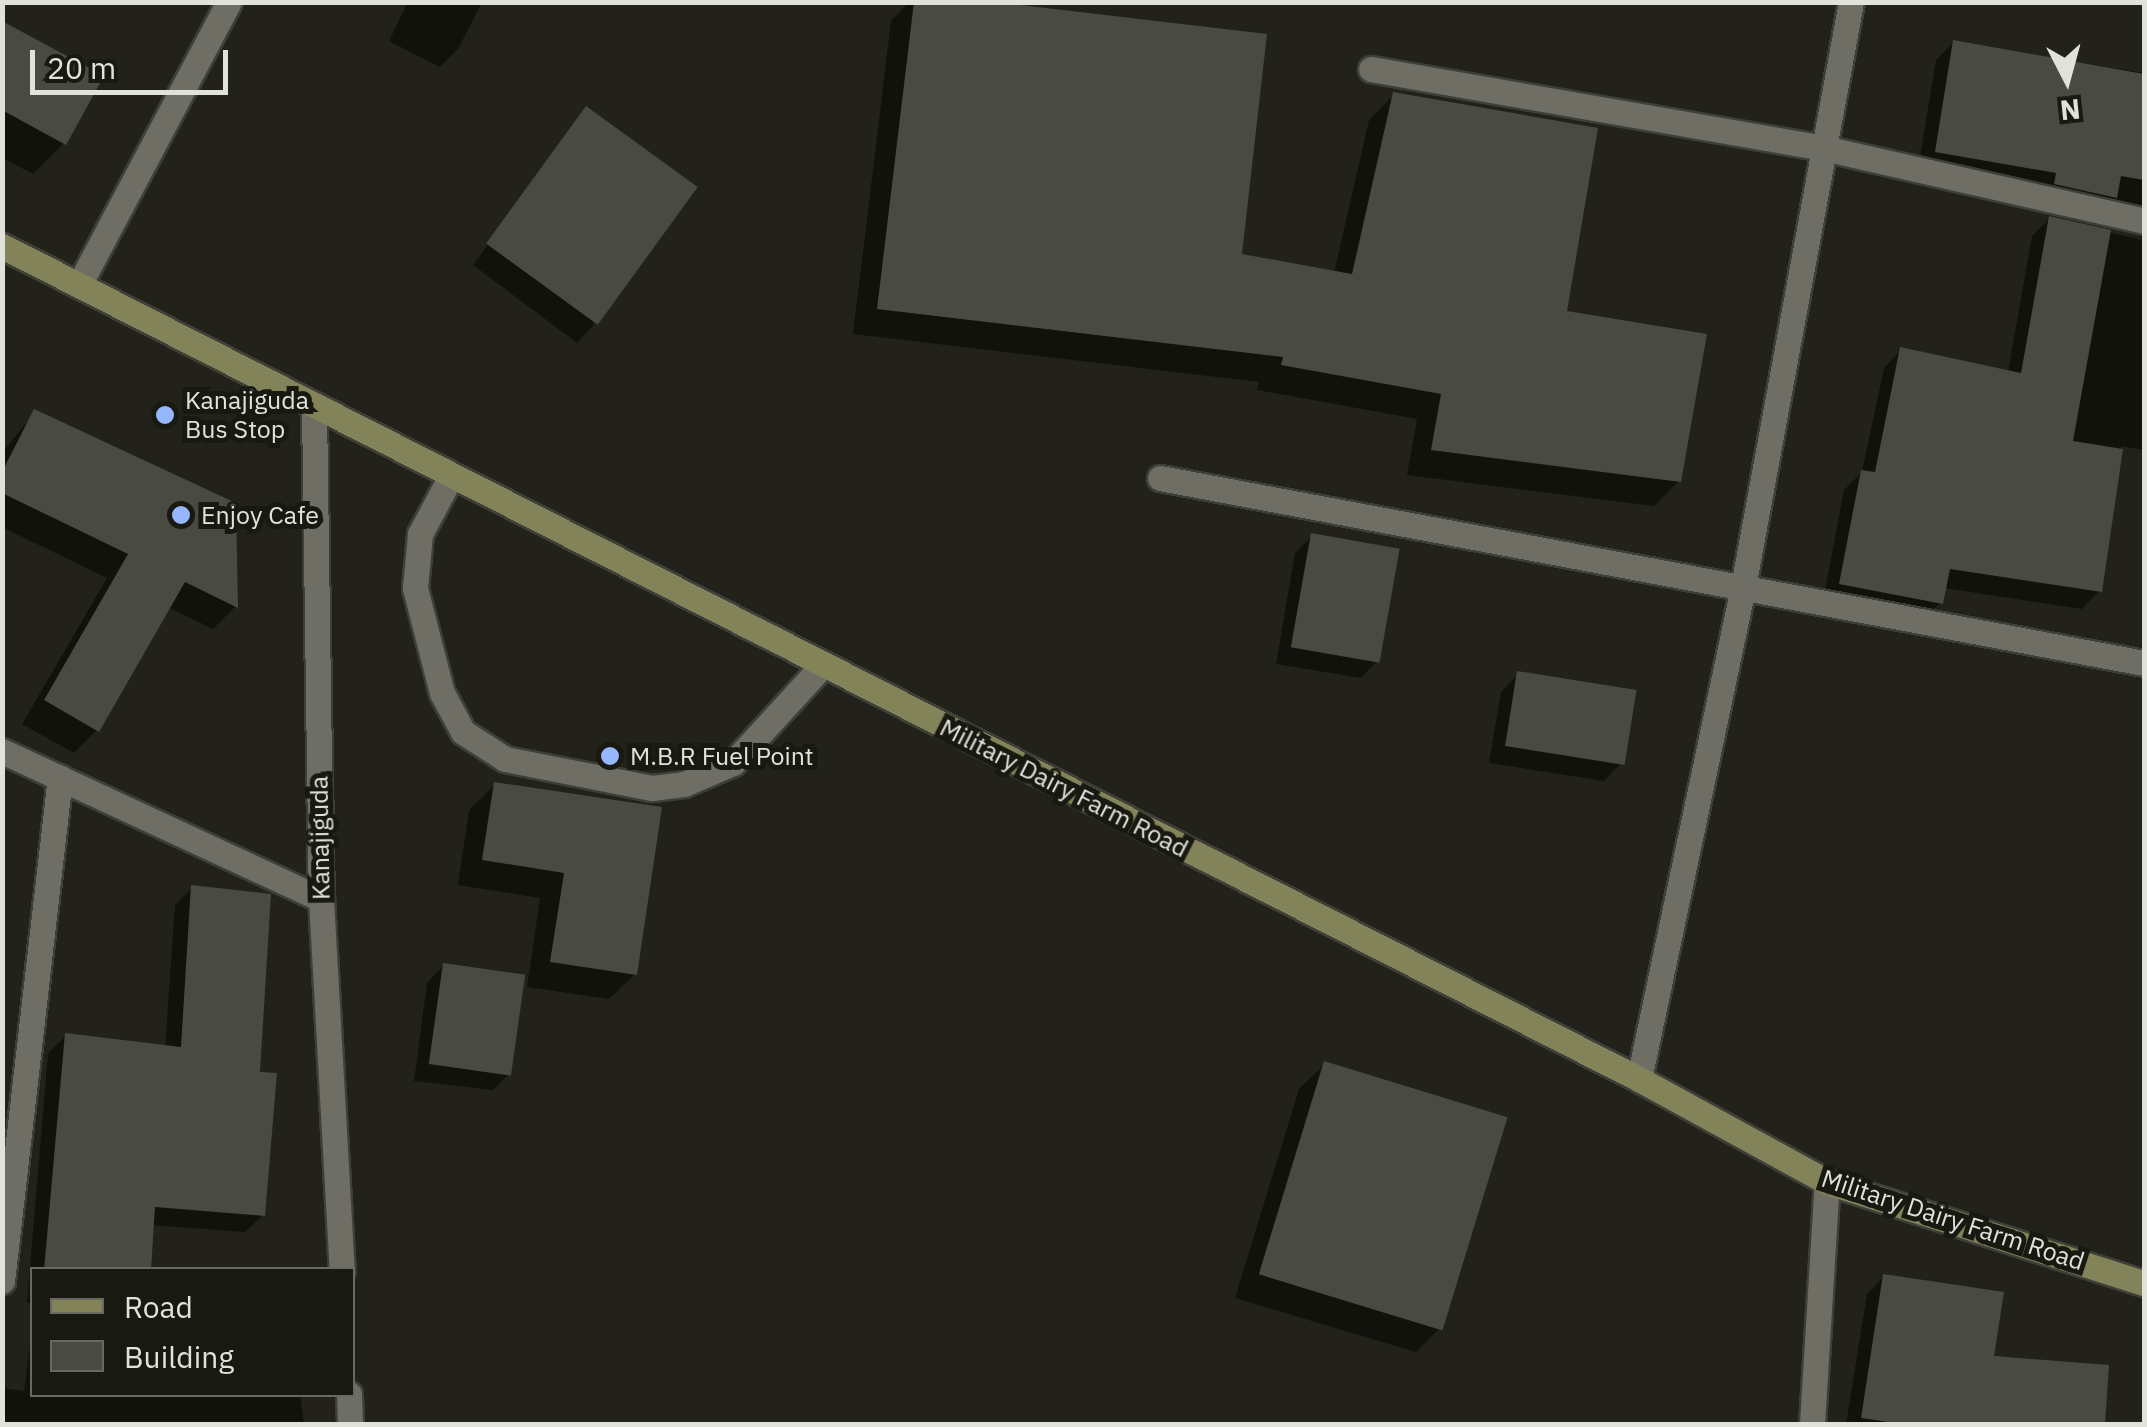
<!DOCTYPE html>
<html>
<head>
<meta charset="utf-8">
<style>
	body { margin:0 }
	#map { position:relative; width:2147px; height:1427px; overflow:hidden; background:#22221a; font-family:"IBM Plex Sans",sans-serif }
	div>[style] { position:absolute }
	.shadow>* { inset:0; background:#0007 }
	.building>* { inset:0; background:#494a41; transform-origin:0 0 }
	.roads { filter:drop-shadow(2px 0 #3f3f39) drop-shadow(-2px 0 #3f3f39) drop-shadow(0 2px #3f3f39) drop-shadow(0 -2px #3f3f39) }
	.lane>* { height:25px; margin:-12.5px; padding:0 12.5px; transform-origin:12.5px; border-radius:12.5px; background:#6e6e65 }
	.street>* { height:25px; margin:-12.5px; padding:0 12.5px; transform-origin:12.5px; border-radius:12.5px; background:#6e6e65 }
	.secondary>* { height:25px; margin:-12.5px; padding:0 12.5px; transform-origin:12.5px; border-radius:12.5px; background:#83835a }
	.dots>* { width:28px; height:28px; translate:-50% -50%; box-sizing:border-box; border:5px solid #181911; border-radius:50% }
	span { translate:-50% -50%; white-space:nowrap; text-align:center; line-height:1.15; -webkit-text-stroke:10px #181911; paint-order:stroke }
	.poi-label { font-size:25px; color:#e2e2dd }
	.left { translate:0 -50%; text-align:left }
	.street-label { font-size:25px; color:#e2e2dd }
	.frame { position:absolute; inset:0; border:5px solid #e2e2dd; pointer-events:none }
	.legend { position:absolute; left:30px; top:1267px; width:325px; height:130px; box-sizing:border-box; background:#181911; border:2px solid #696963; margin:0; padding:12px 18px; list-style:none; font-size:30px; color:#e2e2dd }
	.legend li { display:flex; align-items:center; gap:20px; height:50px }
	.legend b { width:50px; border:2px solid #696963 }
	.north { position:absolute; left:2017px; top:30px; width:100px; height:100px; -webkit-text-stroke:8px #181911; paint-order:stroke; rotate:174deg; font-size:28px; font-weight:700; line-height:40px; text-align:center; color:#e2e2dd }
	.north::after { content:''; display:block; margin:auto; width:35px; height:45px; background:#e2e2dd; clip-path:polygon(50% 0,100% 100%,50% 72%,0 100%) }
	.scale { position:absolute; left:30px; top:50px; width:198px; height:45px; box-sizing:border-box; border:5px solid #e2e2dd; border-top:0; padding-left:12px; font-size:30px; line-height:35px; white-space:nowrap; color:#e2e2dd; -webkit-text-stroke:8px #181911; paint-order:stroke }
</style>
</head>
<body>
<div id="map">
	<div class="shadow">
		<i style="clip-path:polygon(408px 2px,482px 2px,458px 49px,440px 67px,389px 41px)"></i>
		<i style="clip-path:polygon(909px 2px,974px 2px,1239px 256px,1334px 273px,1369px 120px,1394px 95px,1679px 481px,1654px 506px,1407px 475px,1417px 419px,1257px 390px,1259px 382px,853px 334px,891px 21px)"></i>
		<i style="clip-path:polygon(2px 24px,64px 143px,33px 174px,2px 158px)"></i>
		<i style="clip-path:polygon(1954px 42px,2144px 73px,2144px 450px,2121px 446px,2099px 591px,2082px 609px,1944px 588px,1941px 602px,1923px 620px,1823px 601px,1844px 490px,1862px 472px,1884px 368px,1901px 350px,2008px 372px,2032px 236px,2049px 219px,2142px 240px,2131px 222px,1918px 169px,1936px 60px)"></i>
		<i style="clip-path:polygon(587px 109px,594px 325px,577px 343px,473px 265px)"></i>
		<i style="clip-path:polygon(35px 412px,235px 607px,213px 629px,168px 607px,97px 730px,74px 753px,22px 724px,107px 578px,2px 527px,2px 453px)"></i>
		<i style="clip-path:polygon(1312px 536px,1378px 660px,1361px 678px,1276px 664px,1295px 553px)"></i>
		<i style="clip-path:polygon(1518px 674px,1621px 763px,1604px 781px,1489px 763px,1501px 692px)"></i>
		<i style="clip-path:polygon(495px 785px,660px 809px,635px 974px,609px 999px,527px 987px,540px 898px,458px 885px,469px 810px)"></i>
		<i style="clip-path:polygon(192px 888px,269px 895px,257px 1074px,263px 1215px,245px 1232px,151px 1225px,148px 1270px,32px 1270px,32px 1303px,27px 1303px,48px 1053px,66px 1036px,165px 1048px,175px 905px)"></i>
		<i style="clip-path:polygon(444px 965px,510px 1073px,493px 1090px,414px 1081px,427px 983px)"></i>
		<i style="clip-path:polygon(1325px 1064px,1441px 1327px,1416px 1352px,1235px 1298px,1299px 1089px)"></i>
		<i style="clip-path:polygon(1884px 1276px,1991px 1358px,2107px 1367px,2102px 1424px,1846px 1424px,1867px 1294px)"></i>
		<i style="clip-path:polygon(32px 1329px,32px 1394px,300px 1394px,304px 1424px,2px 1424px,2px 1388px,24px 1391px)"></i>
	</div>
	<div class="building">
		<i style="clip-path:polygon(914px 2px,995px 2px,1267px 34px,1242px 254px,1352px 274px,1393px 92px,1598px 128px,1567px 311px,1707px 334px,1681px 482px,1431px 450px,1441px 394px,1281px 365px,1283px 357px,877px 309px)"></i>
		<i style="clip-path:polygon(2px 21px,104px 76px,66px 145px,2px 110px)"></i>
		<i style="clip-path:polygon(1953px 40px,2144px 74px,2144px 180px,2121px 176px,2117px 198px,2054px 184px,2056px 173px,1935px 152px)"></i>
		<i style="left:586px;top:106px;width:138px;height:170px;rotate:36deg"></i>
		<i style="clip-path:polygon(2049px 216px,2111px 230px,2073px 441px,2123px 449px,2102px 592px,1950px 569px,1943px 604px,1839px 584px,1861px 470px,1875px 472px,1900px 347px,2021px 373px)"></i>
		<i style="clip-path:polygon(34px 409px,236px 503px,238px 608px,185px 582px,99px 732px,44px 700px,128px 554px,2px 493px,2px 472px)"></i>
		<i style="left:1311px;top:533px;width:90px;height:116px;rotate:10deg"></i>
		<i style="left:1517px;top:671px;width:121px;height:76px;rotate:9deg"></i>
		<i style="clip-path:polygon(494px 782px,662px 807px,637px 975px,550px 962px,564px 873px,482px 860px)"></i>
		<i style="clip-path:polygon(191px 885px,271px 894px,260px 1072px,277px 1073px,265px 1216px,155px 1207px,151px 1270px,44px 1270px,65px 1033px,181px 1047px)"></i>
		<i style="left:443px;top:963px;width:83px;height:102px;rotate:8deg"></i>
		<i style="left:1324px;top:1061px;width:192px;height:223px;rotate:17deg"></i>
		<i style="clip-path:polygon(1883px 1274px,2004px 1292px,1994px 1356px,2109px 1365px,2105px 1424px,1902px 1424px,1861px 1418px)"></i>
	</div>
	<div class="roads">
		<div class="lane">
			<i style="left:451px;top:476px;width:66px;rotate:118.1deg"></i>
			<i style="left:420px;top:534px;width:54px;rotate:95.3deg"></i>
			<i style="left:415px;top:588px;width:108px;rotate:75.6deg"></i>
			<i style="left:442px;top:693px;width:44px;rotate:61.7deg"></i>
			<i style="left:463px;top:732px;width:50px;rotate:32.7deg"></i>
			<i style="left:505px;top:759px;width:150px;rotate:11.2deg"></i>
			<i style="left:652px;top:788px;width:32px;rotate:-7deg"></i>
			<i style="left:684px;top:784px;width:53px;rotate:-23.2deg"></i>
			<i style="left:733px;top:763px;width:132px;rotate:-47.5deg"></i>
		</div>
		<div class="street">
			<i style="left:1371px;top:69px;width:464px;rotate:9.9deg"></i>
			<i style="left:1828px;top:149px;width:324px;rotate:12.8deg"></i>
			<i style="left:79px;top:285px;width:320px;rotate:-62.1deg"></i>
			<i style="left:314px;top:406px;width:493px;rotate:89.2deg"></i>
			<i style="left:321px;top:899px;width:372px;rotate:86.8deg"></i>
			<i style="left:1160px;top:478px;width:1001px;rotate:10.65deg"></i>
			<i style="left:2px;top:751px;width:352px;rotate:24.9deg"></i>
			<i style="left:1639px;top:1079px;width:503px;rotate:-78.06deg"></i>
			<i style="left:1743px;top:587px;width:595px;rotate:-79.54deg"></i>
			<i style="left:2px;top:1281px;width:507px;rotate:-83.44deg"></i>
			<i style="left:349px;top:1394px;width:30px;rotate:88deg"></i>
			<i style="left:1812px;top:1424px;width:242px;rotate:-86.5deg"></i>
		</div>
		<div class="secondary">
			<i style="left:2px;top:246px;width:1837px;rotate:26.97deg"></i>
			<i style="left:1639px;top:1079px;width:214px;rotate:28.7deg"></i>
			<i style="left:1827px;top:1182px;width:333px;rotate:17.7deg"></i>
		</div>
	</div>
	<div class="dots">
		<i style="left:165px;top:415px;background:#96b6fd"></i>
		<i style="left:181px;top:515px;background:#96b6fd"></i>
		<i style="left:610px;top:756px;background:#96b6fd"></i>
	</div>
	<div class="poi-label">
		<span class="left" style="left:185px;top:415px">Kanajiguda<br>Bus Stop</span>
		<span class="left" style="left:201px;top:515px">Enjoy Cafe</span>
		<span class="left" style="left:630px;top:756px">M.B.R Fuel Point</span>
	</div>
	<div class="street-label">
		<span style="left:1064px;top:788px;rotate:27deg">Military Dairy Farm Road</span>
		<span style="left:320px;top:838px;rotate:-91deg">Kanajiguda</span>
		<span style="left:1953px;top:1220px;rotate:18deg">Military Dairy Farm Road</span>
	</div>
	<div class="frame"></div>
	<ul class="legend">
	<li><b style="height:12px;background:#83835a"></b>Road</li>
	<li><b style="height:28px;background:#494a41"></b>Building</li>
	</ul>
	<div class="north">N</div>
	<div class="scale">20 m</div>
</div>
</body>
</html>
